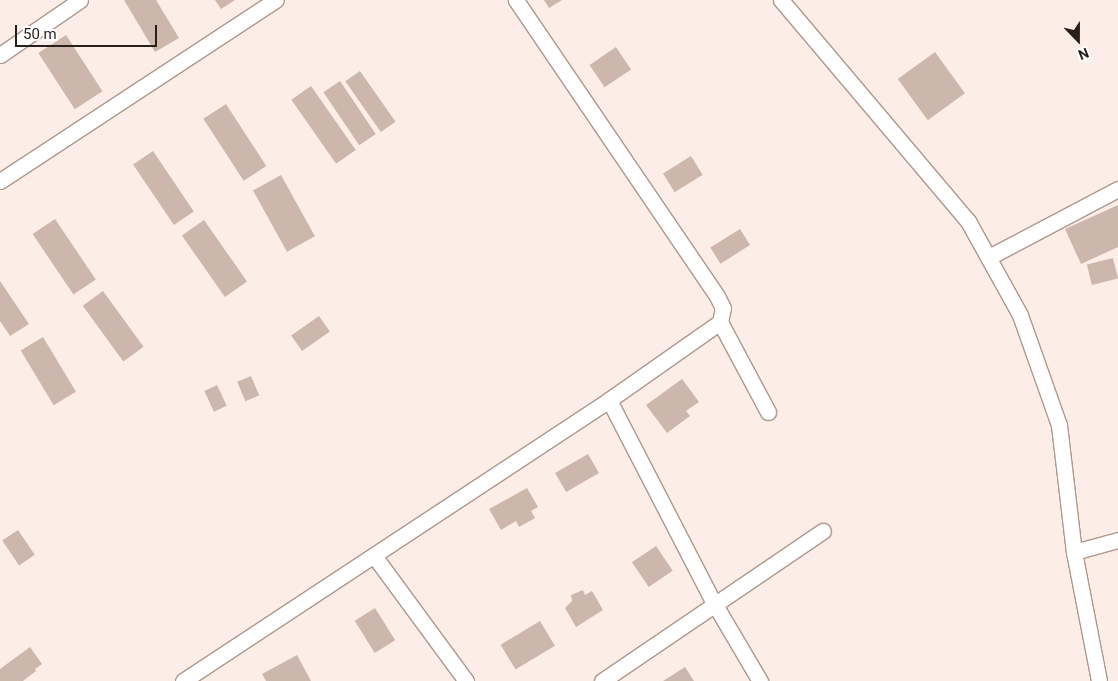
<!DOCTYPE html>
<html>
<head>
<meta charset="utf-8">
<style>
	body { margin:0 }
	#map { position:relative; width:1118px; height:681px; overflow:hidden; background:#fceee7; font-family:Roboto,sans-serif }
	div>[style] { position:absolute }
	.building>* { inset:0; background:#cdb6ab; transform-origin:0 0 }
	.roads { filter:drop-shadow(1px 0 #ad988c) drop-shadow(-1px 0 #ad988c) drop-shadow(0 1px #ad988c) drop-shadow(0 -1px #ad988c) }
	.street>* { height:15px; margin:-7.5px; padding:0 7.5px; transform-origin:7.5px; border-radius:7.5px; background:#fff }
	span { translate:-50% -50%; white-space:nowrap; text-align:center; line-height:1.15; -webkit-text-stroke:4.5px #fff; paint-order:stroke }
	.north { position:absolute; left:1053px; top:15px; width:50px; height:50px; -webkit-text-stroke:4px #fff; paint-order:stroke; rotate:158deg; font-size:14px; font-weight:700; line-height:20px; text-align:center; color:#281f1b }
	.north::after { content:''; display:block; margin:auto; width:18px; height:22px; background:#281f1b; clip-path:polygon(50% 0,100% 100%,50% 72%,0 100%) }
	.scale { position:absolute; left:15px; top:25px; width:142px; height:22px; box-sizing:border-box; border:2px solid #281f1b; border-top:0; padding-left:6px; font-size:15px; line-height:18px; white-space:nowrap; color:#281f1b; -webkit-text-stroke:4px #fff; paint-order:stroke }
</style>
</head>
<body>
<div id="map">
	<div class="building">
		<i style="clip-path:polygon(124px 0,156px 0,179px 38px,155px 52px)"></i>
		<i style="clip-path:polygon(215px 0,235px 0,221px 9px)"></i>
		<i style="clip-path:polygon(544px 0,562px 0,549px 8px)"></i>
		<i style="left:66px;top:35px;width:67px;height:33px;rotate:57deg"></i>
		<i style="left:616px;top:47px;width:27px;height:32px;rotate:56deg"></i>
		<i style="left:935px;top:52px;width:51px;height:46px;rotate:54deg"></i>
		<i style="left:360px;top:71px;width:62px;height:18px;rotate:55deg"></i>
		<i style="left:340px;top:81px;width:64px;height:20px;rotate:56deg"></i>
		<i style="left:311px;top:86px;width:78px;height:24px;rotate:55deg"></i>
		<i style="left:226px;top:104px;width:74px;height:27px;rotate:57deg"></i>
		<i style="left:153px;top:151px;width:73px;height:24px;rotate:56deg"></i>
		<i style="left:691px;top:156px;width:22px;height:33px;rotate:58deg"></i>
		<i style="left:281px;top:175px;width:70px;height:32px;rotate:61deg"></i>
		<i style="clip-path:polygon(1118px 205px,1118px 247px,1081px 264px,1065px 229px)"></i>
		<i style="left:55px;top:219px;width:73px;height:27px;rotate:56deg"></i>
		<i style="left:204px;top:220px;width:75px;height:27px;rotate:55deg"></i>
		<i style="left:740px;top:229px;width:19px;height:35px;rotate:58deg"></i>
		<i style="left:1113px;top:258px;width:21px;height:27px;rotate:76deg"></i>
		<i style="clip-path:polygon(0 281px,29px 324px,10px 336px,0 321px)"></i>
		<i style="left:103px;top:291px;width:69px;height:25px;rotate:54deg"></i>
		<i style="left:319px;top:316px;width:19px;height:34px;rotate:55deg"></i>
		<i style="left:43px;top:337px;width:64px;height:26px;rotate:59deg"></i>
		<i style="left:251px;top:376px;width:21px;height:15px;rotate:67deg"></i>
		<i style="clip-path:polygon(682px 379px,699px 402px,686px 411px,690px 416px,667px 433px,646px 405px)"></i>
		<i style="left:217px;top:385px;width:23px;height:14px;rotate:65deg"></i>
		<i style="left:588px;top:454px;width:22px;height:38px;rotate:60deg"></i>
		<i style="clip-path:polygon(527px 488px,538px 507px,531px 511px,535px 518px,519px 527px,516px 521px,501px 530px,489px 509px)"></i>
		<i style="left:18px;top:530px;width:30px;height:19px;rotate:56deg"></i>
		<i style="left:656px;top:546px;width:30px;height:29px;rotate:56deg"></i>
		<i style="clip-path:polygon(583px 590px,585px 595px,592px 591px,603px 610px,576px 627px,565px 608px,572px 601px,571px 595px)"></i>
		<i style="left:375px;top:608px;width:38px;height:24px;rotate:58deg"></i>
		<i style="left:540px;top:621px;width:29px;height:46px;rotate:59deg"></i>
		<i style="clip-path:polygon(30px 647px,42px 664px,35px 669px,36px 671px,23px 681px,0 681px,0 669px)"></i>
		<i style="clip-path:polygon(297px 655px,311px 681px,266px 681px,262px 674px)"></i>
		<i style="clip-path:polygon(685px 667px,694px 681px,663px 681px)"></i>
	</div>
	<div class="roads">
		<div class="street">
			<i style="left:781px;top:0;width:289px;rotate:49.8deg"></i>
			<i style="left:968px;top:221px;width:107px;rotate:61deg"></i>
			<i style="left:1020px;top:315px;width:117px;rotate:70.5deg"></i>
			<i style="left:1059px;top:425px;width:128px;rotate:83.3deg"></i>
			<i style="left:1074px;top:552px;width:131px;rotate:79deg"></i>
			<i style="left:0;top:55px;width:97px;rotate:-34.5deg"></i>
			<i style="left:0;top:181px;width:330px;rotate:-33.3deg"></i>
			<i style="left:989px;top:257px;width:146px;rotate:-27.8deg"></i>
			<i style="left:720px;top:322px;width:102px;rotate:61.9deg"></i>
			<i style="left:609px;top:400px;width:229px;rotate:62.7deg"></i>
			<i style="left:714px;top:603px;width:91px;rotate:59.5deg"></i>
			<i style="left:1074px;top:552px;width:46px;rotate:-15.3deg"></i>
			<i style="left:375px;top:557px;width:154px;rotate:53.7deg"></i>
			<i style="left:183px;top:681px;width:510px;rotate:-33.41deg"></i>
			<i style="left:609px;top:400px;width:136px;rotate:-35.1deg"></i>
			<i style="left:720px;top:322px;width:14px;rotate:-78deg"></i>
			<i style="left:723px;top:308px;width:13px;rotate:-117deg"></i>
			<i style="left:717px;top:296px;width:358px;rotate:-124.2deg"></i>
			<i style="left:602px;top:681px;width:267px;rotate:-34.2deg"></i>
		</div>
	</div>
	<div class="north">N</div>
	<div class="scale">50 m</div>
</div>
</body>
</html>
